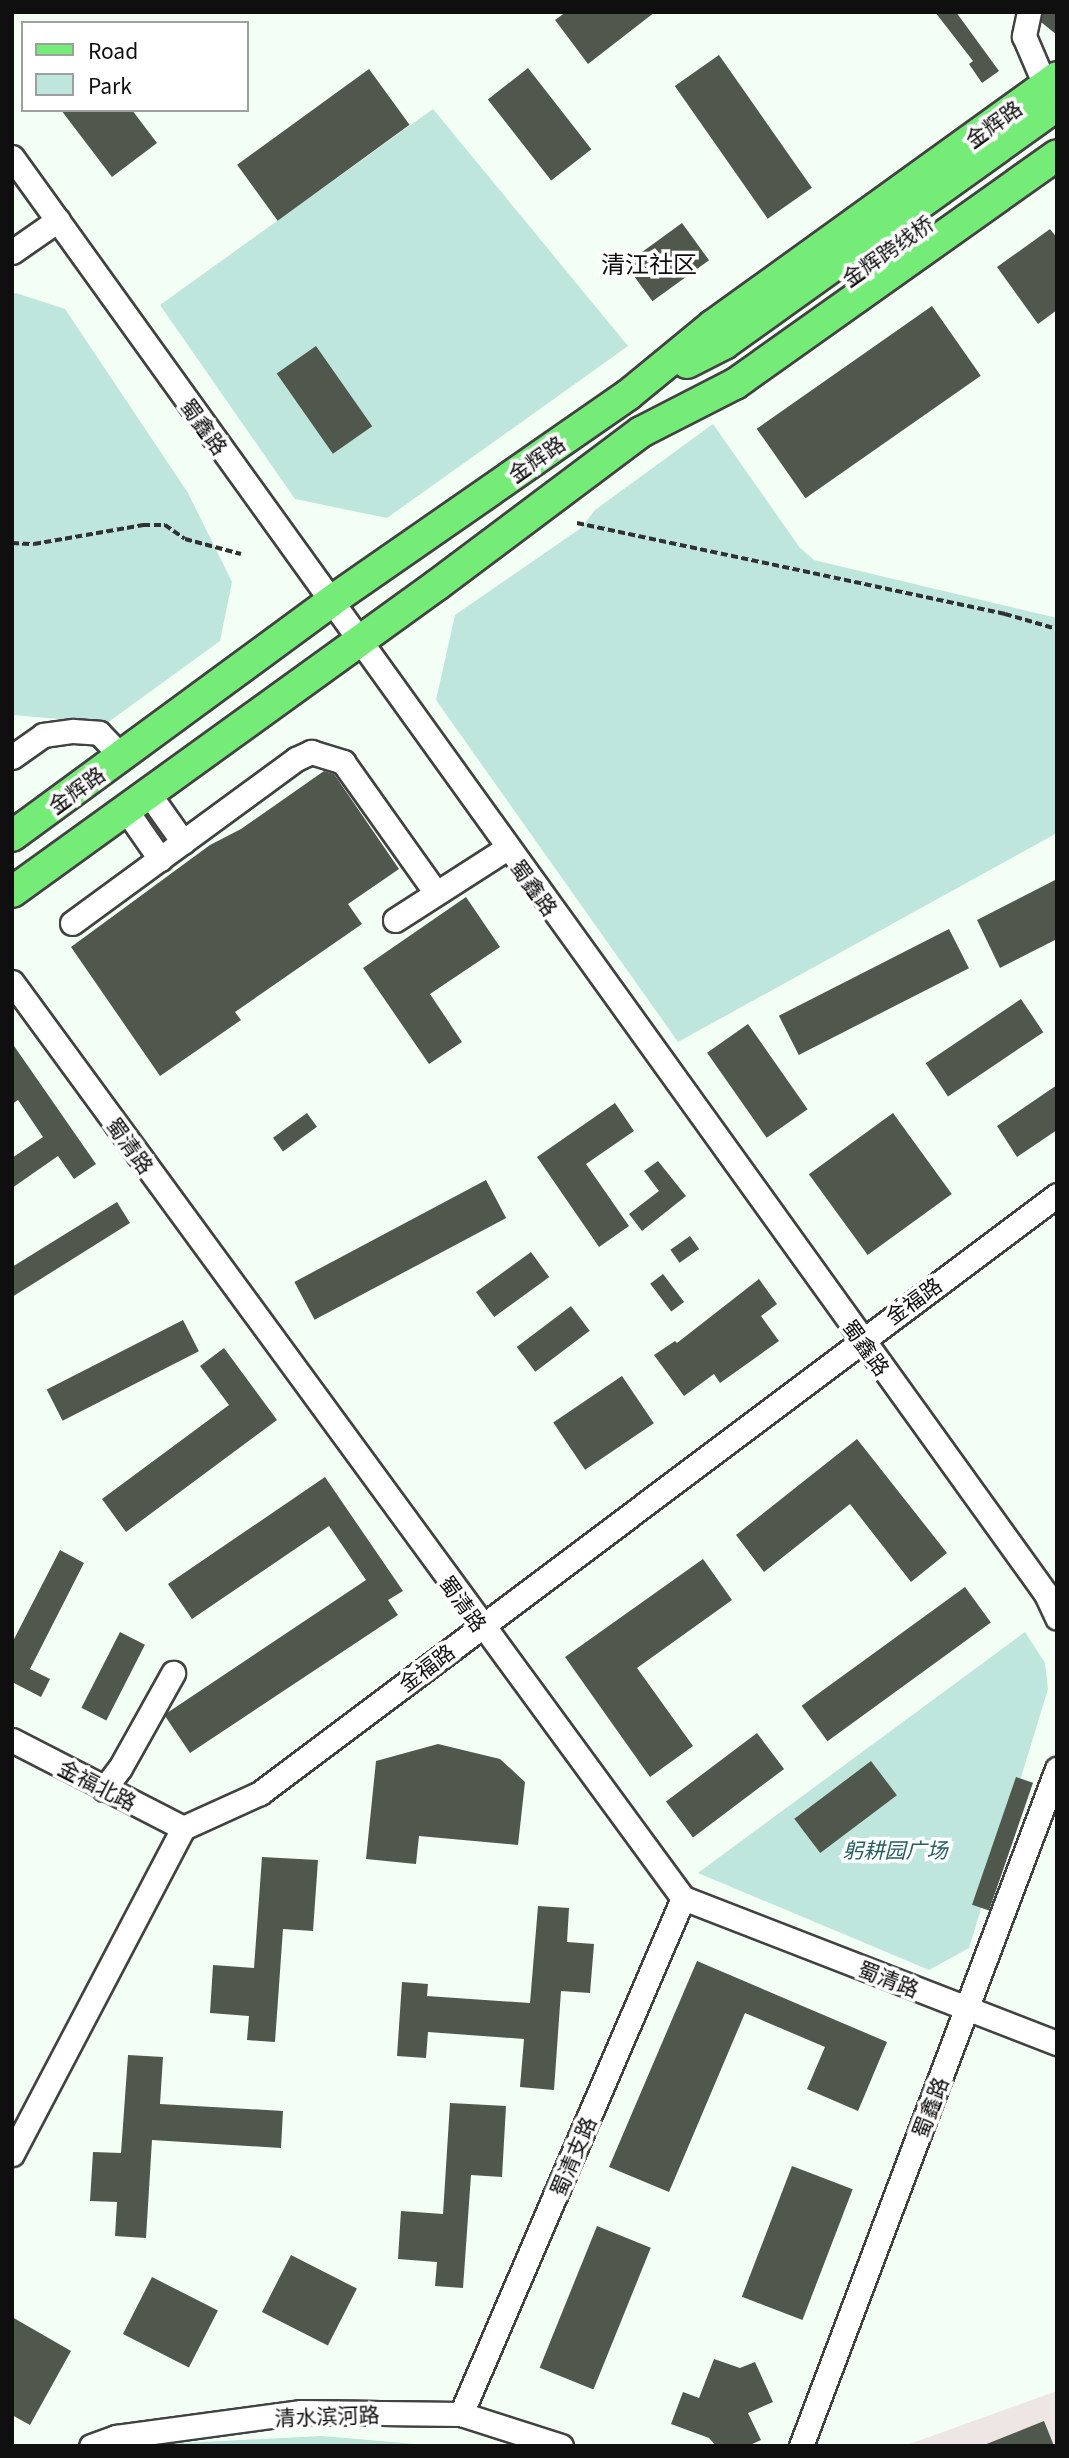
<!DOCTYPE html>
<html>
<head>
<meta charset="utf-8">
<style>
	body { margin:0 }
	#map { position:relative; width:1069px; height:2458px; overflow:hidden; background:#f3fef4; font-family:Georgia,"Noto Sans SC",serif }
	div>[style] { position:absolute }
	.industrial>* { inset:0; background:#ede6e5 }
	.green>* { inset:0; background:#bfe6dc }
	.building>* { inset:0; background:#50574d; transform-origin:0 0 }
	.path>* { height:3.5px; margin-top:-1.75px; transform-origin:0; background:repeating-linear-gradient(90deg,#313131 0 7px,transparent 0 10.5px) }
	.roads { filter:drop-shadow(2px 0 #424242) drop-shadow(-2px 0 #424242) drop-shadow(0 2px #424242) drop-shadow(0 -2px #424242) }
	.minor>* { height:23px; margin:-11.5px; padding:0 11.5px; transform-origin:11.5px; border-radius:11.5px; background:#fff }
	.major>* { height:30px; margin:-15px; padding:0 15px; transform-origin:15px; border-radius:15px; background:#75ec77 }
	span { translate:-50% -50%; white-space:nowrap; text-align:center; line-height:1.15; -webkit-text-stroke:7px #fff; paint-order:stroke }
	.street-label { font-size:21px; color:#0f0f0f }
	.park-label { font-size:21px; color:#255f62; font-style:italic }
	.quarter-label { font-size:24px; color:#0f0f0f }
	.frame { position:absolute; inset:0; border:14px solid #0f0f0f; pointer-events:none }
	.legend { position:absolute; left:21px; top:21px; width:228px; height:91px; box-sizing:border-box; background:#fff; border:2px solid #9f9f9f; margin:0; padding:9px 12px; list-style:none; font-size:21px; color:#0f0f0f }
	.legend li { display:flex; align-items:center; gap:14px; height:35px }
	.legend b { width:35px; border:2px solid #9f9f9f }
</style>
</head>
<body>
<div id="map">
	<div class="industrial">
		<i style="clip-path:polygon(1057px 2391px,1057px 2446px,904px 2446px)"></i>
	</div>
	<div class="green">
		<i style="clip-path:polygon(433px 109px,628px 346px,387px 518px,295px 499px,160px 305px)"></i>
		<i style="clip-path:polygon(16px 293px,65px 309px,188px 493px,232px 582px,220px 641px,107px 723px,12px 715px,12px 295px)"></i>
		<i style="clip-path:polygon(713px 424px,800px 548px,814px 560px,1057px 618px,1057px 833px,678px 1042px,436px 700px,455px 615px,581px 528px,595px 510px)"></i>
		<i style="clip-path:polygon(1025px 1632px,1045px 1663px,1048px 1689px,969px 1948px,929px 1970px,698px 1873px)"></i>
		<i style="clip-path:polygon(322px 2436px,438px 2446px,158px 2446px,163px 2444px)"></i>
	</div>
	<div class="building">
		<i style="clip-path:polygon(566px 12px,655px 12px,588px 64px,555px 20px)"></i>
		<i style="clip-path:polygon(935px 12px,956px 12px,999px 71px,982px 83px,969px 64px,973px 61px)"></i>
		<i style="clip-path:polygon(1043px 12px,1057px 12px,1057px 35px,1041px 22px)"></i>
		<i style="left:719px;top:55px;width:162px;height:54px;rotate:55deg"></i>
		<i style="left:528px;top:68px;width:103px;height:51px;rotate:52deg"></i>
		<i style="left:369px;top:69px;width:69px;height:163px;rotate:54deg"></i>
		<i style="clip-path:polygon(61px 110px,132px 110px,157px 143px,112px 177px)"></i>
		<i style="left:682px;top:223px;width:46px;height:70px;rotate:54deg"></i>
		<i style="clip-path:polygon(1050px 229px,1057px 238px,1057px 310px,1038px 324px,997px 267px)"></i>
		<i style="left:932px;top:306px;width:85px;height:214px;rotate:55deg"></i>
		<i style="left:316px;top:346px;width:98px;height:48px;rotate:55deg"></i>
		<i style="clip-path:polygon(324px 771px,334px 774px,399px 869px,348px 904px,362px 924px,235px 1012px,241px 1020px,160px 1076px,71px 947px,210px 845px,241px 829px)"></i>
		<i style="clip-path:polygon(1057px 879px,1057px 939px,1000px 968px,977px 920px)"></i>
		<i style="clip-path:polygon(466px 897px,500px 947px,430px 994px,462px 1042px,429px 1064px,363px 968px)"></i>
		<i style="left:949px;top:929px;width:44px;height:191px;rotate:63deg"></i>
		<i style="left:1021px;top:999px;width:40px;height:115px;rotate:56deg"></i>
		<i style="left:748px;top:1024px;width:104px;height:50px;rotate:55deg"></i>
		<i style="clip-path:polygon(12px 1043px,96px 1164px,74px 1179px,58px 1156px,12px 1188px,12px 1158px,43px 1137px,18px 1100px,12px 1104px)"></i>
		<i style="clip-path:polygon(1057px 1085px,1057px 1130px,1017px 1157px,997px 1126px)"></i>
		<i style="clip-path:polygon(615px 1103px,634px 1131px,586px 1164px,629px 1226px,599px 1247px,537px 1157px)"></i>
		<i style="left:307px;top:1113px;width:17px;height:42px;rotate:54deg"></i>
		<i style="left:893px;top:1113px;width:100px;height:104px;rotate:54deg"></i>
		<i style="clip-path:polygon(658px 1161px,686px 1196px,642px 1231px,629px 1214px,659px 1191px,644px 1171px)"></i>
		<i style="left:486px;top:1180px;width:43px;height:217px;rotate:62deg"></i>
		<i style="clip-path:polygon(117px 1202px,130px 1223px,12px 1297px,12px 1267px)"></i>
		<i style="left:690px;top:1236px;width:16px;height:24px;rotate:55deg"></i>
		<i style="left:531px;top:1252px;width:31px;height:68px;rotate:54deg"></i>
		<i style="left:663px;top:1274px;width:35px;height:16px;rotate:53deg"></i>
		<i style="clip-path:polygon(759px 1279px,777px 1304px,761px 1316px,779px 1341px,720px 1383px,714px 1374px,684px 1396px,654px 1355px,675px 1341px,677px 1343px)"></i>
		<i style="left:571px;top:1306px;width:31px;height:68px;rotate:53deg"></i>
		<i style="left:183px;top:1320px;width:35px;height:153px;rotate:63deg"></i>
		<i style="clip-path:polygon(224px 1348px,277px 1420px,126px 1532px,102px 1499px,229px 1405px,200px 1366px)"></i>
		<i style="left:622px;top:1376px;width:57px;height:83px;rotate:56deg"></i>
		<i style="clip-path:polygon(857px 1439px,947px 1553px,911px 1582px,850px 1504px,764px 1572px,736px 1535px)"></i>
		<i style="clip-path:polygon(325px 1477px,403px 1591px,388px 1600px,398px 1615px,190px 1753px,165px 1716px,167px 1713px,366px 1580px,329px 1526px,192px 1619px,168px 1584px)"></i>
		<i style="clip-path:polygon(60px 1550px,84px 1563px,30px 1669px,50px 1679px,41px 1697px,12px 1682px,12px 1643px)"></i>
		<i style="clip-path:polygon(703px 1559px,732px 1600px,637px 1668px,693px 1746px,650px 1777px,565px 1657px)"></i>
		<i style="left:965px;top:1587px;width:44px;height:202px;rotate:54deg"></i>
		<i style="left:120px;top:1632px;width:28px;height:85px;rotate:27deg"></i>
		<i style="left:757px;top:1733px;width:45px;height:114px;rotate:53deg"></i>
		<i style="clip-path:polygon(438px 1744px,500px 1759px,525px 1782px,518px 1845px,419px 1836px,416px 1864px,366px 1859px,376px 1761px)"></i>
		<i style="left:871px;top:1761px;width:43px;height:96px;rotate:53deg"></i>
		<i style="left:1016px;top:1777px;width:18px;height:135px;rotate:19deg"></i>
		<i style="clip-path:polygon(262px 1857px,318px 1860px,313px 1931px,283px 1929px,275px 2042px,247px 2040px,249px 2016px,210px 2013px,213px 1965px,254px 1968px)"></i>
		<i style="clip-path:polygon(538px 1906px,569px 1908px,567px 1942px,594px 1944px,590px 1993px,561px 1991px,554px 2090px,520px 2087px,524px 2039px,428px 2032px,426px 2058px,397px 2056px,402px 1982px,428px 1984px,427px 1996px,530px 2003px)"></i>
		<i style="clip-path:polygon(697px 1961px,887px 2042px,858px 2111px,807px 2089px,825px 2047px,745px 2013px,669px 2192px,609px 2167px)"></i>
		<i style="clip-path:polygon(128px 2055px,163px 2057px,160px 2104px,283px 2111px,281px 2148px,152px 2140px,146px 2238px,115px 2236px,117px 2202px,90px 2201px,93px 2152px,121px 2153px)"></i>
		<i style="clip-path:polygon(450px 2103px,506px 2106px,502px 2177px,471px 2175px,463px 2288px,435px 2286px,437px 2262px,398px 2259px,401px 2211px,443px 2214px)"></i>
		<i style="left:792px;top:2166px;width:65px;height:140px;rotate:21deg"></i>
		<i style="left:597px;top:2226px;width:58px;height:153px;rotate:22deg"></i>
		<i style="left:291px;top:2255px;width:74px;height:64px;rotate:27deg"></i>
		<i style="left:152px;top:2277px;width:74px;height:64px;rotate:27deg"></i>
		<i style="clip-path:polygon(12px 2317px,71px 2351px,30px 2425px,12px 2415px)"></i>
		<i style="clip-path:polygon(714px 2359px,740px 2368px,755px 2362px,773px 2402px,748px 2413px,761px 2440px,748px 2446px,716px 2446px,709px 2438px,671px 2424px,683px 2392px,699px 2398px)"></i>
		<i style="clip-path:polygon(1044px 2421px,1054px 2446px,985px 2446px,984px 2445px)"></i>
	</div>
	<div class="path">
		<i style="left:577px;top:523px;width:438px;rotate:12deg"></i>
		<i style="left:1005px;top:614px;width:54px;rotate:16.1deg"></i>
		<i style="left:12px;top:543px;width:22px;rotate:3deg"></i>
		<i style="left:34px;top:544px;width:111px;rotate:-9.9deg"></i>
		<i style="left:143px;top:525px;width:22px"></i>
		<i style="left:165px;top:525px;width:24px;rotate:35deg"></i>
		<i style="left:185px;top:539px;width:58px;rotate:15deg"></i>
	</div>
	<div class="roads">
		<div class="minor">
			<i style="left:1029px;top:12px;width:25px;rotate:102deg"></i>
			<i style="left:1024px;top:36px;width:53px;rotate:66.8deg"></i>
			<i style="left:12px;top:157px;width:1770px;rotate:54.26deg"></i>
			<i style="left:1046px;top:1594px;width:26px;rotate:65deg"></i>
			<i style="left:12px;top:252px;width:56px;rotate:-34.8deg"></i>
			<i style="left:12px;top:757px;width:38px;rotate:-35deg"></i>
			<i style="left:43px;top:735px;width:30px;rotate:-8deg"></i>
			<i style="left:73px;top:731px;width:26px;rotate:4deg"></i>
			<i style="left:99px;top:733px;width:32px;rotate:46deg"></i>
			<i style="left:149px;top:794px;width:59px;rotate:54.7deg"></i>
			<i style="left:126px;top:810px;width:60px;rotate:55.2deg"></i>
			<i style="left:395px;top:920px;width:133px;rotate:-32.7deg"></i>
			<i style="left:72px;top:923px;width:278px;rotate:-36.2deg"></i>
			<i style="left:296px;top:759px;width:17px;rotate:-25deg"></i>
			<i style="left:311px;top:752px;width:34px;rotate:17deg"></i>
			<i style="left:343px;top:762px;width:161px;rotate:54.6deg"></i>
			<i style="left:12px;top:982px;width:1135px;rotate:53.78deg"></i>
			<i style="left:683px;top:1898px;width:401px;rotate:21.2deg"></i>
			<i style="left:12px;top:1740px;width:192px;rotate:27.2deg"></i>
			<i style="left:104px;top:1789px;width:26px;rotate:-53deg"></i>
			<i style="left:120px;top:1768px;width:109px;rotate:-60.8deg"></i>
			<i style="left:12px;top:2154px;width:368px;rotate:-62.3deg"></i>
			<i style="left:183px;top:1828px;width:85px;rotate:-24.4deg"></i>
			<i style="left:260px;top:1793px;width:996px;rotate:-36.88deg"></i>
			<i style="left:461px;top:2414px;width:562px;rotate:-66.72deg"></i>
			<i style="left:91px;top:2446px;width:27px;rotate:-20deg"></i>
			<i style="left:116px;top:2437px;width:187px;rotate:-7.7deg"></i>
			<i style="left:301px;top:2412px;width:160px;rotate:0.7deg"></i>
			<i style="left:461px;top:2414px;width:105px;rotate:17.7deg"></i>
			<i style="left:801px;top:2446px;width:724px;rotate:-69.29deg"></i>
		</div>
		<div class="major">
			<i style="left:687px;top:363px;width:42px;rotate:-27.2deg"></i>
			<i style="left:724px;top:344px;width:409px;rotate:-35.6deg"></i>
			<i style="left:12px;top:836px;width:395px;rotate:-36.3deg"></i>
			<i style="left:330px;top:602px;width:363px;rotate:-34.8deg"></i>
			<i style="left:628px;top:395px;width:109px;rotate:-39.4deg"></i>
			<i style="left:712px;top:326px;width:425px;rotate:-35.8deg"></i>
			<i style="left:12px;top:892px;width:524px;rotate:-35.84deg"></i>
			<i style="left:437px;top:585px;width:255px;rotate:-36.9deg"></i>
			<i style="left:641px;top:432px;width:106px;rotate:-27.1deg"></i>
			<i style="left:735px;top:384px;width:395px;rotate:-35.4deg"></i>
		</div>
	</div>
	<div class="street-label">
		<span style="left:993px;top:123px;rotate:-36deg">金辉路</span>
		<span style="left:887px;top:250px;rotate:-35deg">金辉跨线桥</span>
		<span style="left:205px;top:426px;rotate:54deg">蜀鑫路</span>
		<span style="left:536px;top:458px;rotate:-35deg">金辉路</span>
		<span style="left:76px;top:789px;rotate:-36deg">金辉路</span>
		<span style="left:535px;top:887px;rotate:54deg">蜀鑫路</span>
		<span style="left:131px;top:1145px;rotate:54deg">蜀清路</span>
		<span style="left:913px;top:1300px;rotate:-36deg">金福路</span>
		<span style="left:867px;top:1347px;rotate:54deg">蜀鑫路</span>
		<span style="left:464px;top:1603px;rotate:54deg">蜀清路</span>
		<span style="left:426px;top:1667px;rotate:-37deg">金福路</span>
		<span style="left:98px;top:1784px;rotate:27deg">金福北路</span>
		<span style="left:889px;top:1978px;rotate:21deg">蜀清路</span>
		<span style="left:929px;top:2107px;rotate:-69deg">蜀鑫路</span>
		<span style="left:572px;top:2156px;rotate:-67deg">蜀清支路</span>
		<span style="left:327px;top:2415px;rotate:-2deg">清水滨河路</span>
	</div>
	<div class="park-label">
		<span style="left:895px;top:1849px">躬耕园广场</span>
	</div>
	<div class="quarter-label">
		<span style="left:649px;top:263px">清江社区</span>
	</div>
	<div class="frame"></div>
	<ul class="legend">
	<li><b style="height:9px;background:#75ec77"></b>Road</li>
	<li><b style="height:19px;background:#bfe6dc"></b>Park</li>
	</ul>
</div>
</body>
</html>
